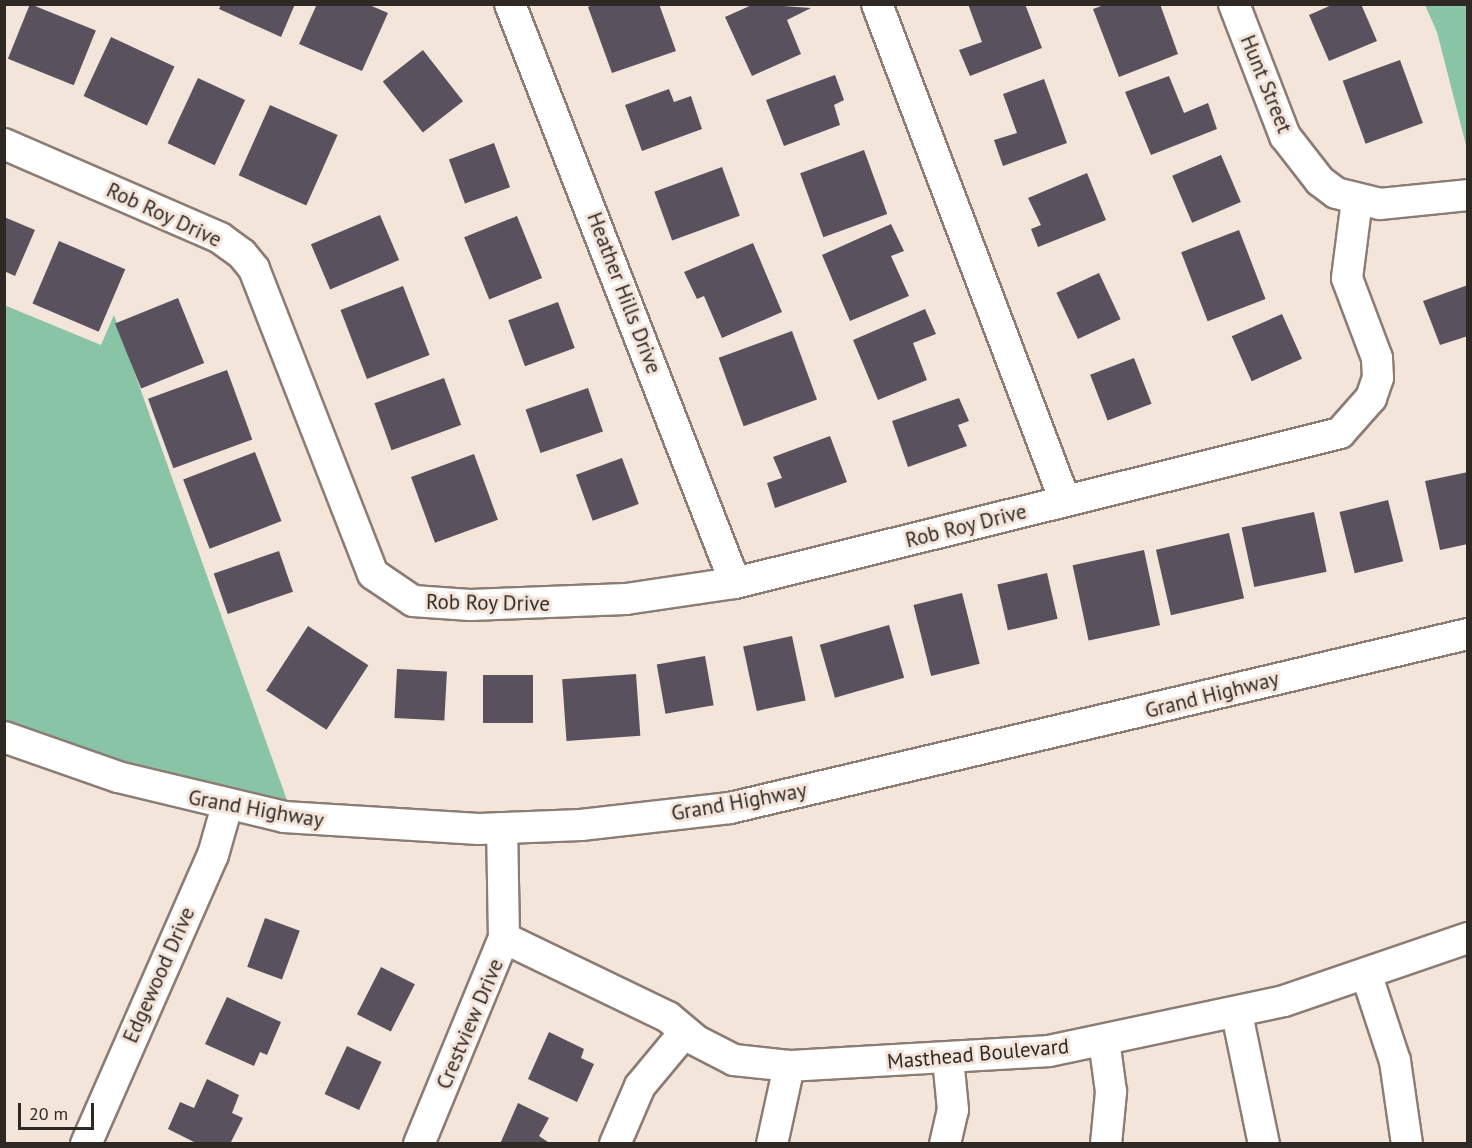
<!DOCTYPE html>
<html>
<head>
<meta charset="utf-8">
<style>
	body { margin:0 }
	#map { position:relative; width:1472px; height:1148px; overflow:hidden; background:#f4e5db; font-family:"PT Sans",sans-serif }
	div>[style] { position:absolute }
	.green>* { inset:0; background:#8ac4a7 }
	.building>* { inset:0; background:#59525e; transform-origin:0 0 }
	.roads { filter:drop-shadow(2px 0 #8b7d74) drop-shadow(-2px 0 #8b7d74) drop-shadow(0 2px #8b7d74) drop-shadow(0 -2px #8b7d74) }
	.minor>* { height:30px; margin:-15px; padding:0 15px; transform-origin:15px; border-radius:15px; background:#fff }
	span { translate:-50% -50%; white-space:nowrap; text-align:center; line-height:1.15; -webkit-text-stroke:6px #f4e5db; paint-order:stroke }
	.street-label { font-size:21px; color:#2f2925 }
	.frame { position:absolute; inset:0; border:6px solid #2f2925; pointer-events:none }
	.scale { position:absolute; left:18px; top:1103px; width:76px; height:27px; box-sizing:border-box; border:3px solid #2f2925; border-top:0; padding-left:8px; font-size:18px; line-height:21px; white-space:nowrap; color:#2f2925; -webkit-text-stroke:4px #f4e5db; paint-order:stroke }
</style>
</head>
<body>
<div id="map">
	<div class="green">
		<i style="clip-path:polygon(1425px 5px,1467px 5px,1467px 149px,1437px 32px)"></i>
		<i style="clip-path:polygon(4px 305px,101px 345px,114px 315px,288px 803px,123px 763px,5px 721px)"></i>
	</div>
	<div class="building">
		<i style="left:30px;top:4px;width:71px;height:59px;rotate:22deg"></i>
		<i style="clip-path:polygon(221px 4px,295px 4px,281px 37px,219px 9px)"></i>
		<i style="clip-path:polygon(317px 4px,367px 4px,388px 13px,362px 71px,299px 44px)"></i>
		<i style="clip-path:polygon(595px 4px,659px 4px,676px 51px,612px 73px,588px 7px)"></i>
		<i style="clip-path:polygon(754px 4px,811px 8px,787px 20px,801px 54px,752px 76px,725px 17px)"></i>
		<i style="clip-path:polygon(968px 4px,1025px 4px,1042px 48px,970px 76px,959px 50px,982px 42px)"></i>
		<i style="clip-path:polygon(1107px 4px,1160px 4px,1178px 54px,1119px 77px,1093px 9px)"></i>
		<i style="clip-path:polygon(1334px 4px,1361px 4px,1377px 41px,1329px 61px,1309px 15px)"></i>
		<i style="left:111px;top:37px;width:70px;height:65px;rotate:25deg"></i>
		<i style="left:423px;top:50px;width:65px;height:51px;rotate:52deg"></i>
		<i style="left:1400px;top:60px;width:67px;height:61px;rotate:70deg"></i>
		<i style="clip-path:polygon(835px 75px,844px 100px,834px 105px,840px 125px,784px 146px,766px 100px)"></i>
		<i style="clip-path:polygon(1169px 76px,1184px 113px,1208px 103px,1217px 129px,1151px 155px,1125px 92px)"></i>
		<i style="left:198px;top:78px;width:52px;height:72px;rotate:25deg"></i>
		<i style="clip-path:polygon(1044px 79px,1067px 143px,1003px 166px,994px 140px,1017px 133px,1003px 94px)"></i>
		<i style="clip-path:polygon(669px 89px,674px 102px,691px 96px,702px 129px,642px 151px,625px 105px)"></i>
		<i style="left:270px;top:105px;width:74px;height:77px;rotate:24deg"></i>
		<i style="left:494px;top:143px;width:47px;height:48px;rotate:70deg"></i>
		<i style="left:864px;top:150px;width:68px;height:68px;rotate:70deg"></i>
		<i style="left:1221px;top:155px;width:51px;height:53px;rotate:67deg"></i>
		<i style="left:722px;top:167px;width:52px;height:72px;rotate:70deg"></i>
		<i style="clip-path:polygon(1087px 173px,1106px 220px,1038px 247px,1031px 229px,1041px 225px,1028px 198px)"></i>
		<i style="left:380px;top:215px;width:49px;height:75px;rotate:67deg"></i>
		<i style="left:517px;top:216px;width:67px;height:57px;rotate:68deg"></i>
		<i style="clip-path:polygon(4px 217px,35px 230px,15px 276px,4px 271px)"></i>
		<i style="clip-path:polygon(891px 224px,904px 251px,891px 256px,909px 296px,850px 321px,822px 255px)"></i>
		<i style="left:1239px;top:230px;width:74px;height:62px;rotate:69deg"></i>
		<i style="left:59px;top:241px;width:72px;height:68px;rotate:23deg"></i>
		<i style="clip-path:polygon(753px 243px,782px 312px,722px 338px,704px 296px,697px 299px,684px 272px)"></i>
		<i style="left:1099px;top:273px;width:51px;height:47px;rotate:65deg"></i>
		<i style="clip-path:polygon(1468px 285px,1468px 336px,1440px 345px,1423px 301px)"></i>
		<i style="left:403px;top:286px;width:74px;height:67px;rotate:69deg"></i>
		<i style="left:178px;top:298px;width:70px;height:68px;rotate:68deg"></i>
		<i style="left:558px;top:302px;width:49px;height:53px;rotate:70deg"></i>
		<i style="clip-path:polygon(925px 309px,936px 334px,913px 343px,927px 380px,878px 400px,853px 340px)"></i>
		<i style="left:1282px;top:314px;width:49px;height:55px;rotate:66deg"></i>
		<i style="left:792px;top:331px;width:73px;height:78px;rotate:70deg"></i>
		<i style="left:1134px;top:358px;width:49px;height:47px;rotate:69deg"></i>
		<i style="left:227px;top:370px;width:74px;height:84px;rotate:70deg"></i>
		<i style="left:444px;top:378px;width:50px;height:74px;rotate:70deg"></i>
		<i style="left:588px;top:388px;width:46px;height:66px;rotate:71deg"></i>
		<i style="clip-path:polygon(959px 398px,969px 421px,958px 425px,967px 446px,908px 467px,892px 421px)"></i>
		<i style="clip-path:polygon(830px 436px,847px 482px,775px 508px,767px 483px,782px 478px,773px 457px)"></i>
		<i style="left:255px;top:452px;width:74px;height:77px;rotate:69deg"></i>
		<i style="left:474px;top:454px;width:70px;height:67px;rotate:70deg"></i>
		<i style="left:622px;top:458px;width:49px;height:49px;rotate:70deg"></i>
		<i style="clip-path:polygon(1468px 472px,1468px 544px,1440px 550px,1425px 481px)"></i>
		<i style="left:1388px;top:500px;width:63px;height:50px;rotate:76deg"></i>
		<i style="left:1314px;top:512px;width:61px;height:74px;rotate:78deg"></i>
		<i style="left:1229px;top:533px;width:67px;height:75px;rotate:77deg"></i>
		<i style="left:1144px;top:550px;width:77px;height:73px;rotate:78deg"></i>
		<i style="left:279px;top:551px;width:43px;height:69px;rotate:71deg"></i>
		<i style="left:1047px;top:573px;width:47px;height:51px;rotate:77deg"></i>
		<i style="left:962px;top:593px;width:73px;height:50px;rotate:76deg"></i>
		<i style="left:889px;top:625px;width:55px;height:72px;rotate:74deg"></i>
		<i style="left:308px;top:626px;width:72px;height:77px;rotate:33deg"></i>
		<i style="left:792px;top:636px;width:66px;height:50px;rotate:78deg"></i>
		<i style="left:705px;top:656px;width:50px;height:49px;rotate:80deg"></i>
		<i style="left:397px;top:669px;width:50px;height:49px;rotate:3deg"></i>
		<i style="left:636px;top:674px;width:62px;height:74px;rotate:86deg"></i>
		<i style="left:483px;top:675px;width:50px;height:48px"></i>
		<i style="left:265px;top:918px;width:37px;height:52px;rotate:20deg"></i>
		<i style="left:381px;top:967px;width:38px;height:53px;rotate:27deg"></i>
		<i style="clip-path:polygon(227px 997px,281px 1022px,267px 1055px,260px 1052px,254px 1066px,205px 1044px)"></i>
		<i style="clip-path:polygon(549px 1032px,584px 1049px,581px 1058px,594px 1064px,577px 1102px,528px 1079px)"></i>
		<i style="left:347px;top:1046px;width:38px;height:53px;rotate:25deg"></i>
		<i style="clip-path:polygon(207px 1079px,239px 1095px,232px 1113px,243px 1118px,230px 1144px,198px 1144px,168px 1129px,180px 1102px,194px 1108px)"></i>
		<i style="clip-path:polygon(518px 1103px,549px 1118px,539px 1136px,551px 1144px,500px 1144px)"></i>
	</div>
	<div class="roads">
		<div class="minor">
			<i style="left:510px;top:4px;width:621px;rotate:68.76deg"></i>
			<i style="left:877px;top:4px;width:531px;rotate:69.28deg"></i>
			<i style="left:1234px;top:4px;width:142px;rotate:68.9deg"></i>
			<i style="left:1285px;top:136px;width:57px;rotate:52.1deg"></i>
			<i style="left:1320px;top:181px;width:20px;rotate:37deg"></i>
			<i style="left:1336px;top:193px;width:45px;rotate:14deg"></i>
			<i style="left:1380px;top:204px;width:88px;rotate:-5.8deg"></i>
			<i style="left:4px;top:144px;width:236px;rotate:23.5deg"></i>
			<i style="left:220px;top:238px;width:27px;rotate:36deg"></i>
			<i style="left:242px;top:254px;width:19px;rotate:51deg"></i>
			<i style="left:254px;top:269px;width:327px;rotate:68.7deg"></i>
			<i style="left:373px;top:574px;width:48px;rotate:34deg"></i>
			<i style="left:413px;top:601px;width:57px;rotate:4deg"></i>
			<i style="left:470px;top:605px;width:156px;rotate:-2.2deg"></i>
			<i style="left:626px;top:599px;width:110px;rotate:-8.4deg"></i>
			<i style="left:735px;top:583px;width:623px;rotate:-13.92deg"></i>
			<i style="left:1340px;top:433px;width:47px;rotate:-48.5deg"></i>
			<i style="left:1371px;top:398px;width:21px;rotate:-71deg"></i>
			<i style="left:1378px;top:378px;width:20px;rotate:-93deg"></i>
			<i style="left:1377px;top:358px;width:85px;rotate:-110.6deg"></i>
			<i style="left:1347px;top:278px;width:79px;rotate:-82.7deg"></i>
			<i style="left:4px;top:737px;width:121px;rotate:19.3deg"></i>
			<i style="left:118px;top:777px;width:171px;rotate:13.5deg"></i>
			<i style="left:284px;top:817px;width:195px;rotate:3.5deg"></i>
			<i style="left:479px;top:829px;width:102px;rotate:-2.2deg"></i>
			<i style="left:581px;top:825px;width:150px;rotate:-6.5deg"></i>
			<i style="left:730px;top:808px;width:758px;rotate:-13.27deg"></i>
			<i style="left:504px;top:938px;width:182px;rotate:25.7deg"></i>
			<i style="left:668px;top:1017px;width:35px;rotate:40deg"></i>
			<i style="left:695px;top:1040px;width:44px;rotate:27.1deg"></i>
			<i style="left:734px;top:1060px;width:55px;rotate:6.2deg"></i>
			<i style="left:789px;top:1066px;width:260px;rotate:-3.3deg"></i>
			<i style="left:1049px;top:1051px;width:240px;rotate:-12deg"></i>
			<i style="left:1284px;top:1001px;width:194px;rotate:-18.9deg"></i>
			<i style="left:1367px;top:976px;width:89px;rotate:71.8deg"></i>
			<i style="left:1395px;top:1061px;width:84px;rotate:81.8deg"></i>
			<i style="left:1237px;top:1014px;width:133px;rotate:78.3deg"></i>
			<i style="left:1104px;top:1040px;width:52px;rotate:82.3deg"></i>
			<i style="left:1111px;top:1092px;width:52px;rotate:95.5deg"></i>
			<i style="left:86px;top:1144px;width:316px;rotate:-66.3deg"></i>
			<i style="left:213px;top:855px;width:51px;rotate:-74.1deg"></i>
			<i style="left:419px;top:1144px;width:223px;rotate:-67.6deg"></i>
			<i style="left:504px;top:938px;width:110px;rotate:-91deg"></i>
			<i style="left:615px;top:1144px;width:63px;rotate:-66.7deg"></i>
			<i style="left:640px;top:1086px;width:70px;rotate:-50.2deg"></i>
			<i style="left:772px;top:1144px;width:80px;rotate:-77.7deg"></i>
			<i style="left:945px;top:1144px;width:35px;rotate:-77deg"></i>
			<i style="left:953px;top:1110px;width:52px;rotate:-95.5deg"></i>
		</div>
	</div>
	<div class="street-label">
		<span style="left:1266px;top:84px;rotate:68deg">Hunt Street</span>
		<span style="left:164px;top:215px;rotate:25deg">Rob Roy Drive</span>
		<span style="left:624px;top:293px;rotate:69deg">Heather Hills Drive</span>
		<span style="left:966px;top:526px;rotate:-14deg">Rob Roy Drive</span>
		<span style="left:488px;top:603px;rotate:1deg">Rob Roy Drive</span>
		<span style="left:1212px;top:695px;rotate:-14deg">Grand Highway</span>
		<span style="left:739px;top:802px;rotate:-10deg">Grand Highway</span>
		<span style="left:256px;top:809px;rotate:10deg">Grand Highway</span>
		<span style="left:159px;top:975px;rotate:-66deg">Edgewood Drive</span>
		<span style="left:470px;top:1024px;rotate:-67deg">Crestview Drive</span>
		<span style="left:978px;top:1054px;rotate:-5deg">Masthead Boulevard</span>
	</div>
	<div class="frame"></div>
	<div class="scale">20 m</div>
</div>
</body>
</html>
